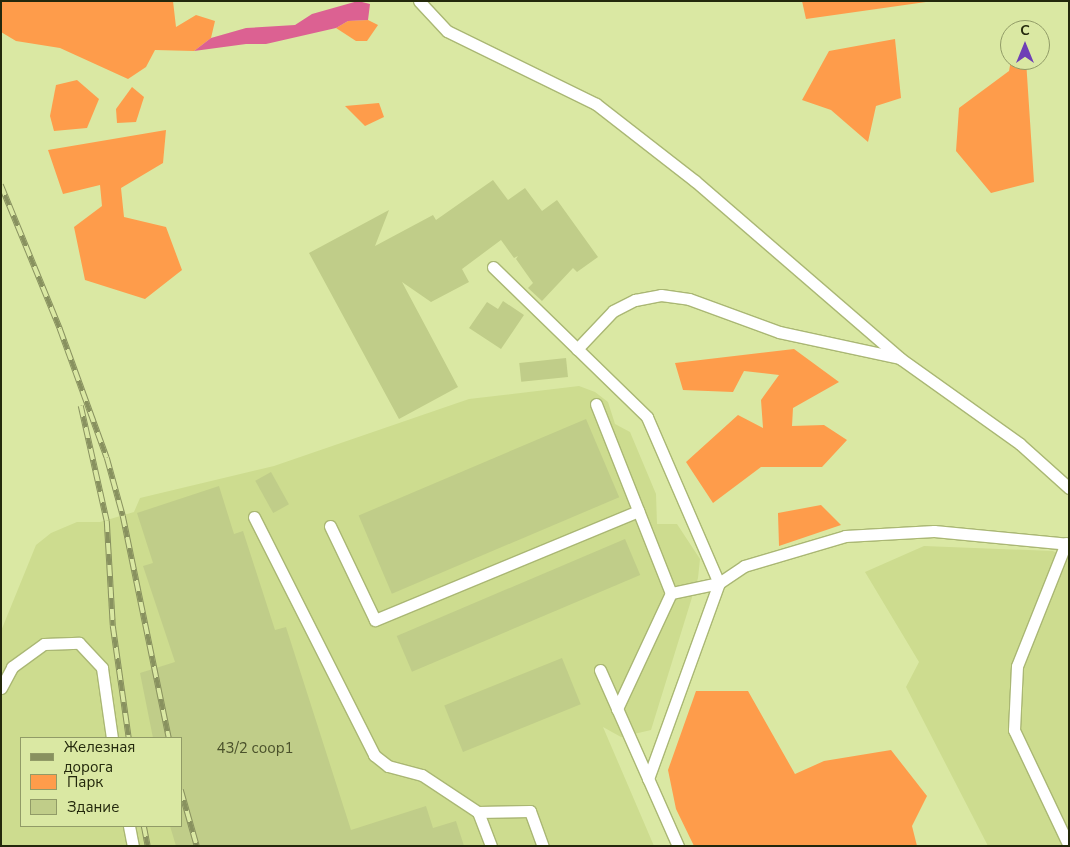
<!DOCTYPE html>
<html>
<head>
<meta charset="utf-8">
<style>
	body { margin:0 }
	#map { position:relative; width:1070px; height:847px; overflow:hidden; background:#dae8a3; font-family:"Nunito Sans",sans-serif }
	div>[style] { position:absolute }
	.built>* { inset:0; background:#cddc8f }
	.green>* { inset:0; background:#fe9c4b }
	.water>* { inset:0; background:#dc6192 }
	.building>* { inset:0; background:#c0cd89; transform-origin:0 0 }
	.roads { filter:drop-shadow(1px 0 #aab774) drop-shadow(-1px 0 #aab774) drop-shadow(0 1px #aab774) drop-shadow(0 -1px #aab774) }
	.service>* { height:11px; margin:-5.5px; padding:0 5.5px; transform-origin:5.5px; border-radius:5.5px; background:#fff }
	.rail>* { height:5.5px; margin-top:-2.75px; transform-origin:0; background:repeating-linear-gradient(90deg,#dae8a3 0 11px,#88915f 0 22px); box-sizing:border-box; border-block:1px solid #88915f }
	span { translate:-50% -50%; white-space:nowrap; text-align:center; line-height:1.15; -webkit-text-stroke:4.5px #dae8a3; paint-order:stroke }
	.number-label { font-size:15px; color:#4a512b }
	.number-label span { -webkit-text-stroke-width:0 }
	.frame { position:absolute; inset:0; border:2px solid #23280c; pointer-events:none }
	.legend { position:absolute; left:20px; top:737px; width:162px; height:90px; box-sizing:border-box; background:#dae8a3; border:1px solid #919b67; margin:0; padding:6px 9px; list-style:none; font-size:15px; color:#23280c }
	.legend li { display:flex; align-items:center; gap:10px; height:25px }
	.legend b { width:25px; border:1px solid #919b67 }
	.north { position:absolute; left:1000px; top:20px; width:50px; height:50px; box-sizing:border-box; background:#dae8a3; border:1px solid #919b67; border-radius:50%; rotate:0deg; font-size:14px; font-weight:700; line-height:20px; text-align:center; color:#23280c }
	.north::after { content:''; display:block; margin:auto; width:18px; height:22px; background:#6e3fb6; clip-path:polygon(50% 0,100% 100%,50% 72%,0 100%) }
</style>
</head>
<body>
<div id="map">
	<div class="built">
		<i style="clip-path:polygon(evenodd,579px 386px,595px 392px,608px 402px,615px 424px,630px 432px,656px 494px,657px 524px,677px 524px,700px 559px,698px 578px,651px 730px,621px 737px,603px 727px,654px 846px,1px 846px,1px 631px,36px 545px,51px 533px,77px 522px,100px 522px,134px 512px,140px 498px,274px 466px,469px 399px,579px 386px,21px 738px,181px 738px,181px 826px,21px 826px,21px 738px)"></i>
		<i style="clip-path:polygon(924px 546px,1053px 551px,1069px 560px,1069px 846px,988px 846px,906px 687px,919px 662px,865px 572px)"></i>
	</div>
	<div class="green">
		<i style="clip-path:polygon(1px 1px,173px 1px,176px 27px,196px 15px,215px 21px,211px 38px,194px 51px,155px 50px,146px 67px,128px 79px,60px 48px,16px 41px,1px 32px)"></i>
		<i style="clip-path:polygon(802px 1px,933px 1px,806px 19px)"></i>
		<i style="clip-path:polygon(368px 20px,378px 25px,367px 41px,356px 41px,336px 28px,348px 21px)"></i>
		<i style="clip-path:polygon(895px 39px,901px 98px,876px 106px,868px 142px,831px 110px,802px 100px,829px 51px)"></i>
		<i style="clip-path:polygon(1011px 60px,1026px 60px,1034px 182px,991px 193px,956px 151px,959px 108px,1009px 71px)"></i>
		<i style="clip-path:polygon(77px 80px,99px 99px,87px 128px,54px 131px,50px 116px,56px 85px)"></i>
		<i style="clip-path:polygon(132px 87px,144px 97px,136px 122px,117px 123px,116px 109px)"></i>
		<i style="clip-path:polygon(379px 103px,384px 117px,365px 126px,345px 106px)"></i>
		<i style="clip-path:polygon(166px 130px,163px 163px,121px 188px,124px 217px,166px 227px,182px 270px,145px 299px,85px 280px,74px 227px,102px 206px,100px 185px,63px 194px,48px 150px)"></i>
		<i style="clip-path:polygon(794px 349px,839px 382px,793px 408px,792px 426px,824px 425px,847px 440px,822px 467px,761px 467px,713px 503px,686px 462px,738px 415px,763px 428px,761px 400px,779px 375px,744px 371px,733px 392px,683px 390px,675px 363px)"></i>
		<i style="clip-path:polygon(821px 505px,841px 525px,779px 546px,778px 513px)"></i>
		<i style="clip-path:polygon(696px 691px,748px 691px,795px 774px,824px 761px,891px 750px,927px 796px,912px 826px,917px 846px,694px 846px,676px 809px,668px 770px)"></i>
	</div>
	<div class="water">
		<i style="clip-path:polygon(358px 1px,370px 4px,368px 20px,348px 21px,336px 28px,266px 44px,246px 44px,194px 51px,211px 38px,246px 28px,295px 25px,312px 14px)"></i>
	</div>
	<div class="building">
		<i style="clip-path:polygon(493px 180px,508px 200px,525px 188px,542px 211px,557px 200px,598px 257px,577px 272px,573px 268px,542px 301px,528px 288px,533px 283px,516px 259px,518px 256px,514px 258px,501px 240px,462px 269px,469px 282px,431px 302px,402px 282px,458px 387px,399px 419px,309px 253px,389px 210px,375px 246px,433px 215px,436px 220px)"></i>
		<i style="clip-path:polygon(503px 301px,524px 315px,501px 349px,469px 328px,487px 302px,498px 309px)"></i>
		<i style="left:566px;top:358px;width:19px;height:47px;rotate:84deg"></i>
		<i style="left:586px;top:419px;width:85px;height:247px;rotate:67deg"></i>
		<i style="left:271px;top:472px;width:37px;height:18px;rotate:61deg"></i>
		<i style="clip-path:polygon(219px 486px,234px 534px,243px 531px,275px 630px,286px 627px,351px 830px,426px 806px,433px 828px,456px 821px,464px 846px,176px 846px,170px 826px,181px 826px,181px 738px,153px 738px,140px 673px,175px 662px,143px 566px,153px 563px,137px 513px)"></i>
		<i style="left:625px;top:539px;width:39px;height:248px;rotate:67deg"></i>
		<i style="left:562px;top:658px;width:50px;height:127px;rotate:68deg"></i>
	</div>
	<div class="roads">
		<div class="service">
			<i style="left:419px;top:1px;width:41px;rotate:47deg"></i>
			<i style="left:447px;top:31px;width:166px;rotate:26.1deg"></i>
			<i style="left:596px;top:104px;width:125px;rotate:37.9deg"></i>
			<i style="left:695px;top:181px;width:272px;rotate:40.8deg"></i>
			<i style="left:901px;top:359px;width:146px;rotate:35.5deg"></i>
			<i style="left:1020px;top:444px;width:66px;rotate:41.9deg"></i>
			<i style="left:493px;top:267px;width:215px;rotate:44.2deg"></i>
			<i style="left:647px;top:417px;width:181px;rotate:66.6deg"></i>
			<i style="left:719px;top:583px;width:49px;rotate:168.2deg"></i>
			<i style="left:577px;top:349px;width:52px;rotate:-46.5deg"></i>
			<i style="left:613px;top:311px;width:25px;rotate:-27deg"></i>
			<i style="left:635px;top:300px;width:26px;rotate:-11deg"></i>
			<i style="left:661px;top:295px;width:28px;rotate:8deg"></i>
			<i style="left:689px;top:299px;width:96px;rotate:20.1deg"></i>
			<i style="left:779px;top:332px;width:123px;rotate:12.2deg"></i>
			<i style="left:596px;top:404px;width:203px;rotate:68.4deg"></i>
			<i style="left:671px;top:593px;width:128px;rotate:115deg"></i>
			<i style="left:254px;top:517px;width:267px;rotate:63.2deg"></i>
			<i style="left:374px;top:755px;width:18px;rotate:38deg"></i>
			<i style="left:388px;top:766px;width:35px;rotate:15deg"></i>
			<i style="left:422px;top:775px;width:67px;rotate:33.5deg"></i>
			<i style="left:478px;top:812px;width:36px;rotate:69deg"></i>
			<i style="left:330px;top:526px;width:104px;rotate:64.4deg"></i>
			<i style="left:375px;top:620px;width:285px;rotate:-22.5deg"></i>
			<i style="left:1066px;top:543px;width:132px;rotate:111.7deg"></i>
			<i style="left:1017px;top:666px;width:64px;rotate:92.7deg"></i>
			<i style="left:1014px;top:730px;width:128px;rotate:64.6deg"></i>
			<i style="left:600px;top:670px;width:193px;rotate:66.1deg"></i>
			<i style="left:1px;top:688px;width:24px;rotate:-62deg"></i>
			<i style="left:12px;top:667px;width:39px;rotate:-36deg"></i>
			<i style="left:44px;top:644px;width:35px;rotate:-2deg"></i>
			<i style="left:79px;top:643px;width:34px;rotate:47deg"></i>
			<i style="left:102px;top:668px;width:71px;rotate:81.9deg"></i>
			<i style="left:648px;top:779px;width:208px;rotate:-70.1deg"></i>
			<i style="left:719px;top:583px;width:30px;rotate:-34deg"></i>
			<i style="left:744px;top:566px;width:105px;rotate:-16.5deg"></i>
			<i style="left:845px;top:536px;width:89px;rotate:-3.2deg"></i>
			<i style="left:934px;top:531px;width:136px;rotate:5.5deg"></i>
			<i style="left:478px;top:812px;width:52px;rotate:-1.1deg"></i>
			<i style="left:530px;top:811px;width:37px;rotate:70deg"></i>
			<i style="left:129px;top:826px;width:20px;rotate:79deg"></i>
		</div>
	</div>
	<div class="rail">
		<i style="left:1px;top:185px;width:156px;rotate:67.7deg"></i>
		<i style="left:60px;top:329px;width:137px;rotate:70deg"></i>
		<i style="left:107px;top:458px;width:60px;rotate:74.6deg"></i>
		<i style="left:123px;top:516px;width:227px;rotate:78.3deg"></i>
		<i style="left:81px;top:406px;width:118px;rotate:77.3deg"></i>
		<i style="left:107px;top:521px;width:105px;rotate:86.7deg"></i>
		<i style="left:113px;top:626px;width:113px;rotate:81.9deg"></i>
		<i style="left:181px;top:790px;width:58px;rotate:74.1deg"></i>
		<i style="left:144px;top:826px;width:20px;rotate:79deg"></i>
	</div>
	<div class="number-label">
		<span style="left:255px;top:749px">43/2 соор1</span>
	</div>
	<div class="frame"></div>
	<ul class="legend">
	<li><b style="height:6px;background:#88915f"></b>Железная дорога</li>
	<li><b style="height:14px;background:#fe9c4b"></b>Парк</li>
	<li><b style="height:14px;background:#c0cd89"></b>Здание</li>
	</ul>
	<div class="north">С</div>
</div>
</body>
</html>
